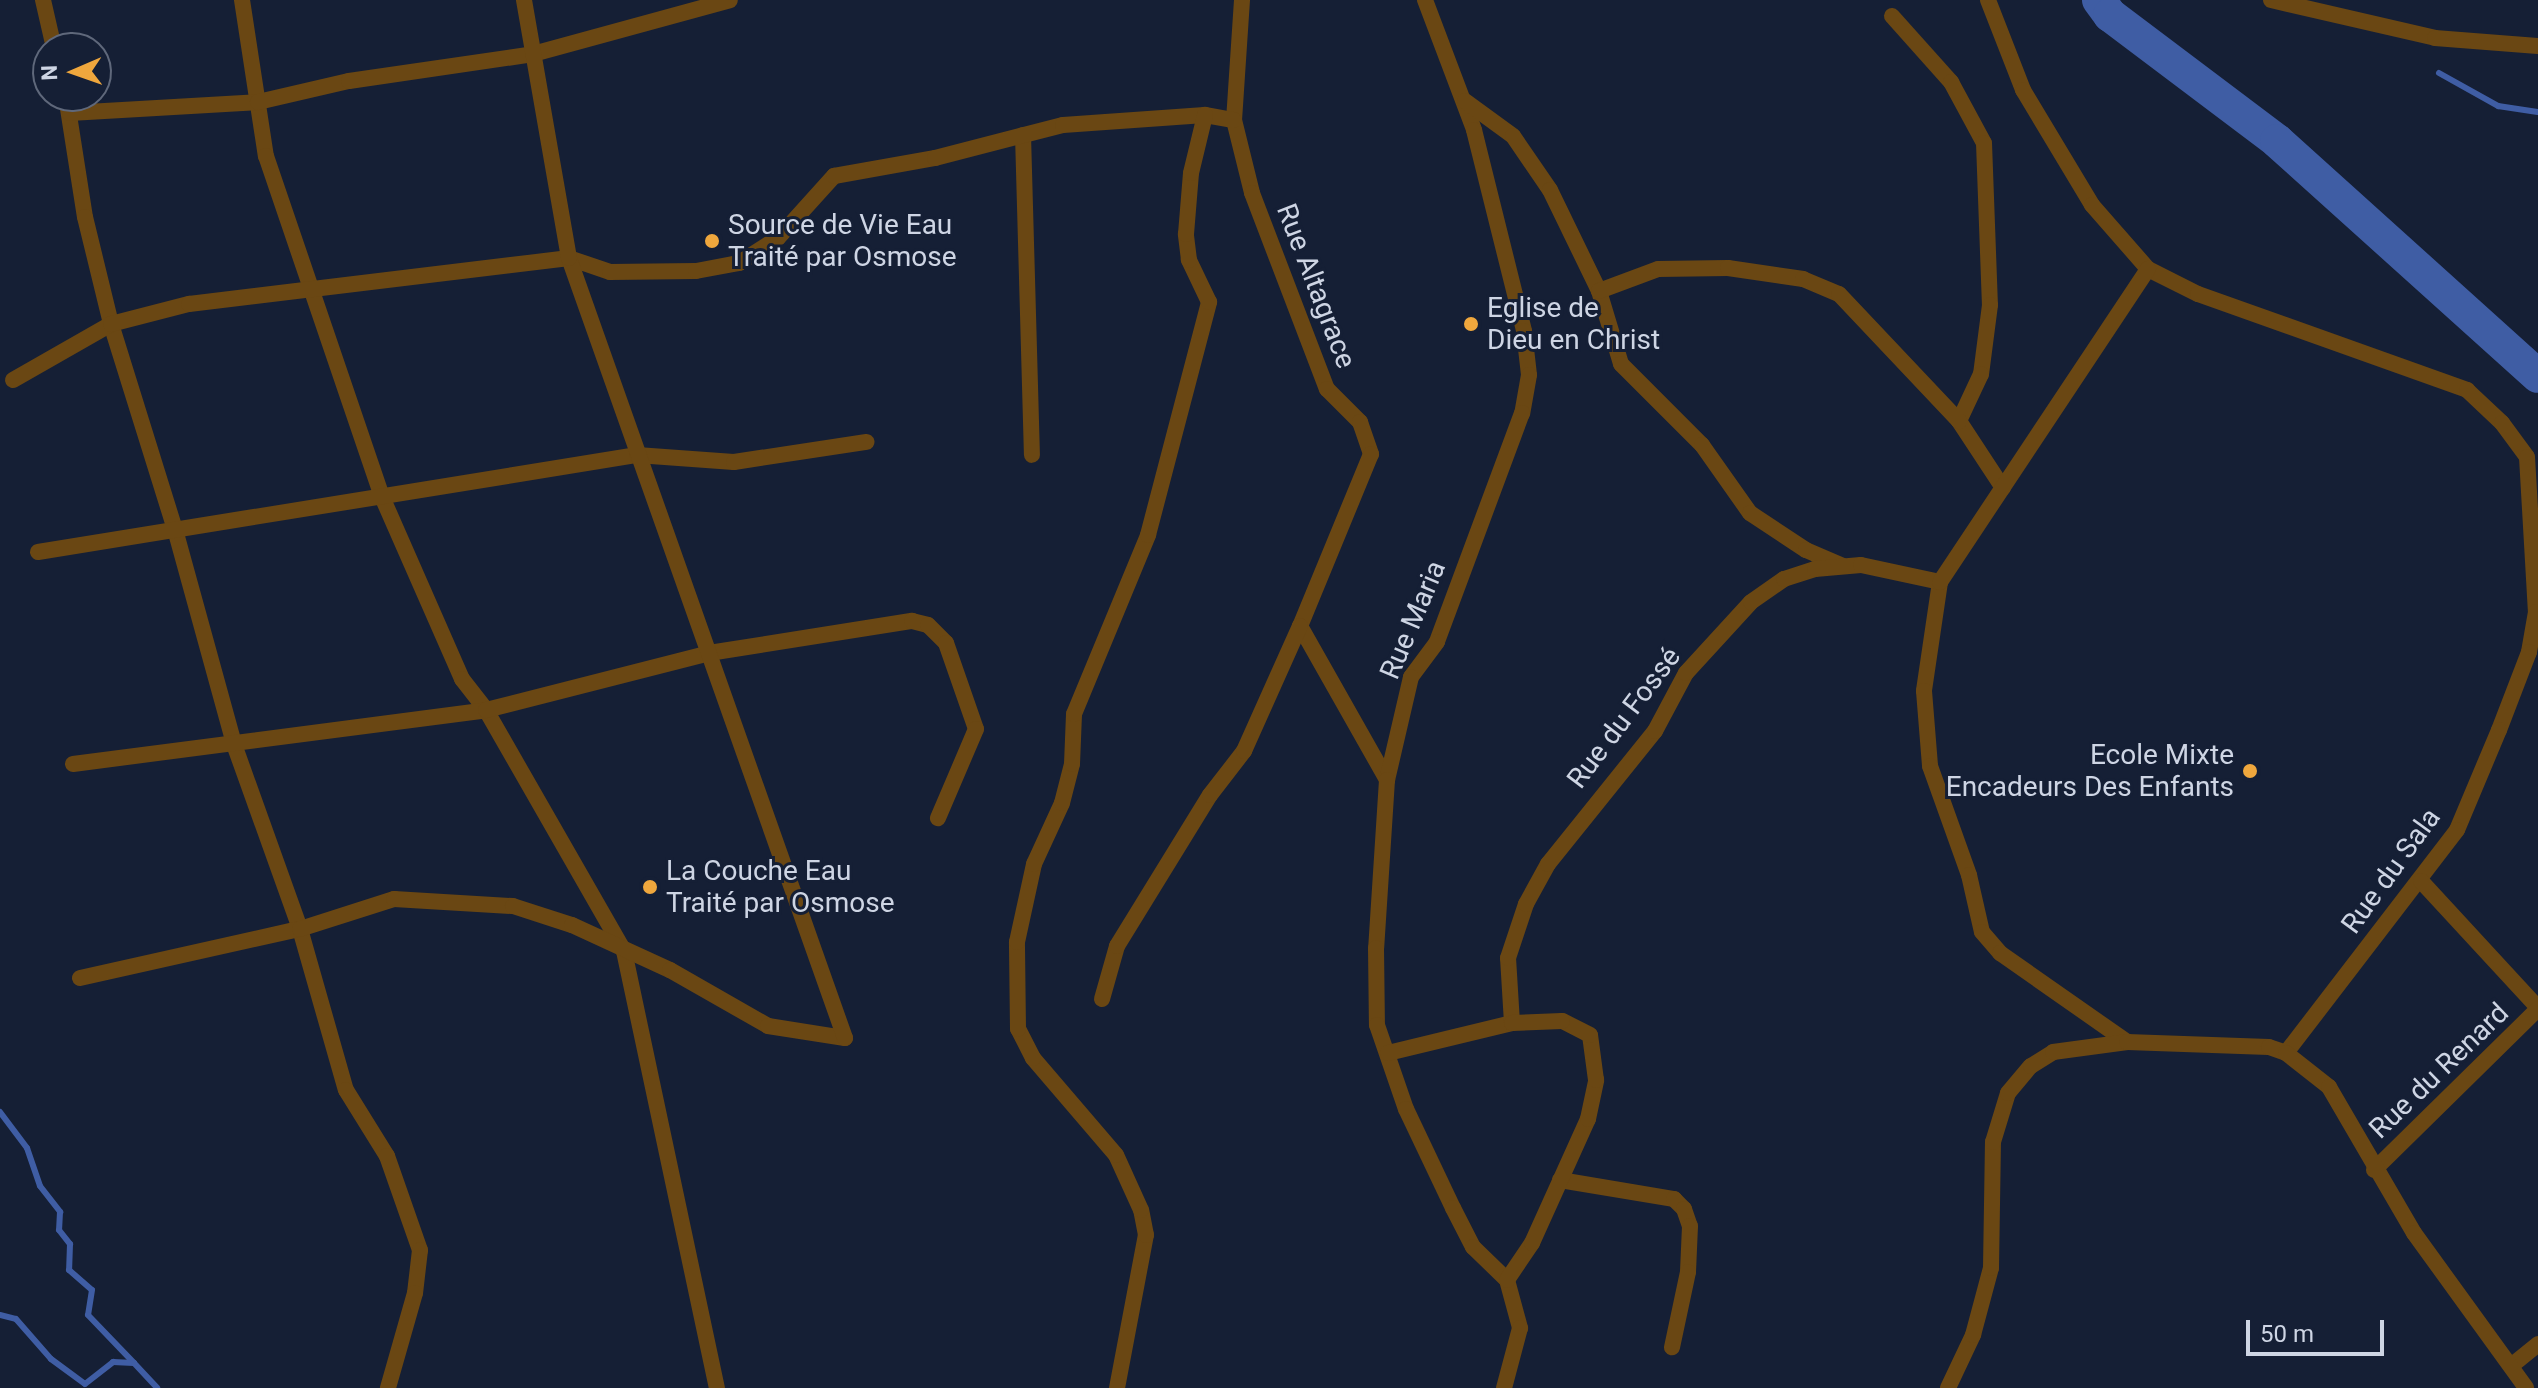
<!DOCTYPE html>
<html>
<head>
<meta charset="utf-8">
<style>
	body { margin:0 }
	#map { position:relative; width:2538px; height:1388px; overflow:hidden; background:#151f35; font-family:Roboto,sans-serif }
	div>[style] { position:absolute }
	.stream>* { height:6px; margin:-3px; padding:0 3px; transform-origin:3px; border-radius:3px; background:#3f5da4 }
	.river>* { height:34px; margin:-17px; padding:0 17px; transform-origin:17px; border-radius:17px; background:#3f5da4 }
	.minor>* { height:16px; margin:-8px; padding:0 8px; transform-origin:8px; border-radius:8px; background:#6a4713 }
	.dots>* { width:22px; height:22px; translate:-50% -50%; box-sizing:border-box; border:4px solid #151f35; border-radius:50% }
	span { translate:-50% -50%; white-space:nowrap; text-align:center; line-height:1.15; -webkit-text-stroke:6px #151f35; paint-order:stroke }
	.poi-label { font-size:28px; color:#ced5e4 }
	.left { translate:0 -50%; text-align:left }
	.right { translate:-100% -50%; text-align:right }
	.street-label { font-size:28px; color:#ced5e4 }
	.north { position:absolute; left:32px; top:32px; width:80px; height:80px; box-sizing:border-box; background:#151f35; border:2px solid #5f687b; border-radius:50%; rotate:268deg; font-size:22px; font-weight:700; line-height:32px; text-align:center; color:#ced5e4 }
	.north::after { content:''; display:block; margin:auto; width:28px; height:36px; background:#efa73d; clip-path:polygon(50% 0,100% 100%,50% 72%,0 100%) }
	.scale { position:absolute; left:2246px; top:1320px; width:138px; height:36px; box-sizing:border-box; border:4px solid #ced5e4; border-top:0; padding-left:10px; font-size:24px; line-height:28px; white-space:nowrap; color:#ced5e4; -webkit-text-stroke:6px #151f35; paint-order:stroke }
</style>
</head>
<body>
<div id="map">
	<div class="stream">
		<i style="left:2439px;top:73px;width:68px;rotate:29.2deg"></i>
		<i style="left:2498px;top:106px;width:40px;rotate:8.5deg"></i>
		<i style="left:0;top:1112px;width:45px;rotate:53.1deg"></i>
		<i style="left:27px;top:1148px;width:40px;rotate:71.1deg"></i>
		<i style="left:40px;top:1186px;width:33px;rotate:52deg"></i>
		<i style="left:60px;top:1212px;width:18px;rotate:93deg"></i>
		<i style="left:59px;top:1230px;width:18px;rotate:52deg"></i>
		<i style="left:70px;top:1244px;width:26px;rotate:92deg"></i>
		<i style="left:69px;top:1270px;width:30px;rotate:41deg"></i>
		<i style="left:92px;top:1290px;width:25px;rotate:99deg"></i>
		<i style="left:88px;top:1315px;width:66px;rotate:46.2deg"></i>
		<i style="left:0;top:1315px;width:16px;rotate:14deg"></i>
		<i style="left:16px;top:1319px;width:53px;rotate:48.8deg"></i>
		<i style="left:51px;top:1359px;width:42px;rotate:36.3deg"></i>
		<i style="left:85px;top:1384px;width:36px;rotate:-38deg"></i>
		<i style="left:113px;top:1362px;width:21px;rotate:3deg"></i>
		<i style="left:134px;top:1363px;width:34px;rotate:47deg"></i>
	</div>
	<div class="river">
		<i style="left:2099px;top:0;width:19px;rotate:54deg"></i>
		<i style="left:2110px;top:15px;width:209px;rotate:37deg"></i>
		<i style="left:2277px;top:141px;width:351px;rotate:42deg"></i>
	</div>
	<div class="minor">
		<i style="left:43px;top:0;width:49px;rotate:77.1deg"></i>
		<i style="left:242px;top:0;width:158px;rotate:81.3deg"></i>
		<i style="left:266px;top:156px;width:362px;rotate:71.2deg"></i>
		<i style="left:383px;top:499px;width:197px;rotate:66.3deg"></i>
		<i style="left:462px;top:679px;width:39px;rotate:52deg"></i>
		<i style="left:486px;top:710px;width:278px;rotate:60.2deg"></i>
		<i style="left:624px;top:951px;width:447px;rotate:78deg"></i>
		<i style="left:1242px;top:0;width:120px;rotate:93.8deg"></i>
		<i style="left:1234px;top:120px;width:75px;rotate:76.1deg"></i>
		<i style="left:1252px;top:193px;width:210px;rotate:69.1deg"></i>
		<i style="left:1327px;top:389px;width:47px;rotate:45deg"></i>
		<i style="left:1360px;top:422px;width:34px;rotate:71deg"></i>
		<i style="left:1371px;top:454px;width:186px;rotate:112.4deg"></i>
		<i style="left:1300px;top:626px;width:177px;rotate:60.5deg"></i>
		<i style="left:1425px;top:0;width:139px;rotate:69.3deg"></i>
		<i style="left:1474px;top:130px;width:207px;rotate:76deg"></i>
		<i style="left:1524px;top:331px;width:44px;rotate:83.5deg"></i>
		<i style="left:1529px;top:375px;width:39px;rotate:100deg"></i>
		<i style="left:1522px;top:413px;width:244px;rotate:110.4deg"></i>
		<i style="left:1437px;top:642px;width:44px;rotate:126.6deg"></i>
		<i style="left:1411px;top:677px;width:106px;rotate:103.1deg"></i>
		<i style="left:1387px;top:780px;width:168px;rotate:93.7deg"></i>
		<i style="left:1376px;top:948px;width:77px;rotate:89.3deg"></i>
		<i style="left:1377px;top:1025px;width:89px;rotate:71deg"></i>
		<i style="left:1406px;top:1109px;width:110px;rotate:64.6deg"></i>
		<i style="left:1453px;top:1208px;width:44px;rotate:62.9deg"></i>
		<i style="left:1473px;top:1247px;width:47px;rotate:44.1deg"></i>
		<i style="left:1507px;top:1280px;width:50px;rotate:74.8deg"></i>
		<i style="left:1520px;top:1328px;width:62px;rotate:104.9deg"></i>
		<i style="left:1988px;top:0;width:97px;rotate:68.7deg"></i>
		<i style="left:2023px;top:90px;width:134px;rotate:59deg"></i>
		<i style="left:2092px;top:205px;width:85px;rotate:48.8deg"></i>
		<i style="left:2148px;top:269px;width:56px;rotate:26.6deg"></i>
		<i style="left:2198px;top:294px;width:286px;rotate:19.6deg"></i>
		<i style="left:2467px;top:390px;width:48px;rotate:43.3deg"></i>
		<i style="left:2502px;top:423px;width:42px;rotate:53.7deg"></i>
		<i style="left:2527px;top:457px;width:155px;rotate:86.7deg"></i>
		<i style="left:2536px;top:612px;width:41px;rotate:99.9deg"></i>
		<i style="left:2529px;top:652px;width:84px;rotate:111deg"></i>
		<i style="left:2499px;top:730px;width:108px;rotate:112.8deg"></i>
		<i style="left:2457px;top:830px;width:281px;rotate:127.5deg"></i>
		<i style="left:2271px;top:0;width:168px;rotate:13deg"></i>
		<i style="left:2435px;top:38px;width:103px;rotate:4.4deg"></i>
		<i style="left:1892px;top:16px;width:89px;rotate:48.2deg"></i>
		<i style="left:1951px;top:82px;width:69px;rotate:61.6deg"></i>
		<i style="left:1984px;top:143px;width:162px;rotate:87.9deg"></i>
		<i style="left:1990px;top:305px;width:70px;rotate:97.4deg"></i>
		<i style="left:1981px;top:374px;width:52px;rotate:115.1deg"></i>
		<i style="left:1959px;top:421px;width:80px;rotate:56.7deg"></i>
		<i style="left:66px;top:96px;width:122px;rotate:81.1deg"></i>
		<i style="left:85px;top:217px;width:110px;rotate:76.3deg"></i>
		<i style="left:111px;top:324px;width:219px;rotate:72.7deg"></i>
		<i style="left:176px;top:533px;width:222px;rotate:74.6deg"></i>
		<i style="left:235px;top:747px;width:193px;rotate:70.3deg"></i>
		<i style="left:300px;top:929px;width:167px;rotate:74.1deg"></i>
		<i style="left:346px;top:1090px;width:78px;rotate:58.2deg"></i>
		<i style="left:387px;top:1156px;width:100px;rotate:70.7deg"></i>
		<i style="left:420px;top:1250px;width:43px;rotate:96.6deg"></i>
		<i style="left:415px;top:1293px;width:99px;rotate:105.9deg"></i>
		<i style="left:1465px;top:101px;width:59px;rotate:36.1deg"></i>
		<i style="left:1513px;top:136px;width:65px;rotate:55.6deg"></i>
		<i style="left:1550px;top:190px;width:112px;rotate:64.1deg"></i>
		<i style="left:1599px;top:291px;width:76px;rotate:73.2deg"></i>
		<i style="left:1621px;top:364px;width:115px;rotate:45deg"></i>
		<i style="left:1702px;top:445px;width:83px;rotate:54.8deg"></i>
		<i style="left:1750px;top:513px;width:67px;rotate:33.5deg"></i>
		<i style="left:1806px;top:550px;width:40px;rotate:23.4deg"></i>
		<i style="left:70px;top:113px;width:188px;rotate:-3.3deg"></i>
		<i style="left:258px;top:102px;width:93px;rotate:-13deg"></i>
		<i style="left:349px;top:81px;width:186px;rotate:-8.3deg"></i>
		<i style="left:533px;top:54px;width:204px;rotate:-15.3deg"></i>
		<i style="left:1023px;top:135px;width:320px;rotate:88.4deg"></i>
		<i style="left:1599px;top:291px;width:63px;rotate:-20.4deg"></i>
		<i style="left:1658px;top:269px;width:70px;rotate:-0.8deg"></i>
		<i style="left:1728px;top:268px;width:76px;rotate:8.3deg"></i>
		<i style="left:1803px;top:279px;width:39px;rotate:23deg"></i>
		<i style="left:1839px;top:294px;width:175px;rotate:46.6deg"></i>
		<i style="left:13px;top:380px;width:113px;rotate:-29.7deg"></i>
		<i style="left:111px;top:324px;width:81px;rotate:-14.4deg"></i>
		<i style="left:189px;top:304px;width:383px;rotate:-6.9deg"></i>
		<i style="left:569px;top:258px;width:43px;rotate:18.9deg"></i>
		<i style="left:610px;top:272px;width:86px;rotate:-0.7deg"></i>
		<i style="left:696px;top:271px;width:44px;rotate:-10.5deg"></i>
		<i style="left:739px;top:263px;width:46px;rotate:-32.7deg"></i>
		<i style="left:778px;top:238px;width:84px;rotate:-47.9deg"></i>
		<i style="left:834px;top:176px;width:103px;rotate:-10.1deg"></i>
		<i style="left:935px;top:158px;width:132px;rotate:-14.5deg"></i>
		<i style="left:1063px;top:125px;width:142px;rotate:-4deg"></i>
		<i style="left:1205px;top:115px;width:29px;rotate:10deg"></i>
		<i style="left:38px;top:552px;width:607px;rotate:-9.2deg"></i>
		<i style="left:637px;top:455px;width:97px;rotate:4.1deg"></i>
		<i style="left:734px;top:462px;width:134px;rotate:-8.6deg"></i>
		<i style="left:1940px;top:582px;width:110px;rotate:98.4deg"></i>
		<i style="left:1924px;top:691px;width:75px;rotate:85.4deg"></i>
		<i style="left:1930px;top:766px;width:116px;rotate:70.3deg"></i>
		<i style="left:1969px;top:875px;width:58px;rotate:77.2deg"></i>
		<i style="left:1982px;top:932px;width:28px;rotate:49deg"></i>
		<i style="left:2000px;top:953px;width:155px;rotate:35deg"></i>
		<i style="left:73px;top:764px;width:417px;rotate:-7.4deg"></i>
		<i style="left:486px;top:710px;width:230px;rotate:-14.3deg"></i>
		<i style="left:709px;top:653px;width:206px;rotate:-9deg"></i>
		<i style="left:912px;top:621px;width:16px;rotate:14deg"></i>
		<i style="left:928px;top:625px;width:25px;rotate:45deg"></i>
		<i style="left:946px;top:643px;width:91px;rotate:70.8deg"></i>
		<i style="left:976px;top:729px;width:97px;rotate:113.1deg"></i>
		<i style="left:2421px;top:881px;width:173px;rotate:47.3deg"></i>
		<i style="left:80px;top:978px;width:225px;rotate:-12.6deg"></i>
		<i style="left:300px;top:929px;width:99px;rotate:-17.7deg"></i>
		<i style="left:394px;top:899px;width:119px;rotate:3.4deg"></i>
		<i style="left:513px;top:906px;width:62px;rotate:17.9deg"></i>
		<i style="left:572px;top:925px;width:108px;rotate:24.7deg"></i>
		<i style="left:670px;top:970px;width:113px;rotate:29.7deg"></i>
		<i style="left:768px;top:1026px;width:78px;rotate:8.9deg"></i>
		<i style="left:845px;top:1038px;width:827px;rotate:-109.49deg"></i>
		<i style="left:569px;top:258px;width:262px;rotate:-99.9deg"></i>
		<i style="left:1102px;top:999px;width:55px;rotate:-74.2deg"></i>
		<i style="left:1117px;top:946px;width:177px;rotate:-58.4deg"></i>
		<i style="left:1210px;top:795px;width:56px;rotate:-52.3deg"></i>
		<i style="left:1244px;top:751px;width:137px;rotate:-65.9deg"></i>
		<i style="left:1388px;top:1053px;width:128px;rotate:-13.6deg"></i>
		<i style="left:1512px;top:1023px;width:65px;rotate:-93.5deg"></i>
		<i style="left:1508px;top:958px;width:57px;rotate:-71.6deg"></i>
		<i style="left:1526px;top:904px;width:46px;rotate:-61.2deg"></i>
		<i style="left:1548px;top:864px;width:171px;rotate:-51.2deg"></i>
		<i style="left:1655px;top:731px;width:66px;rotate:-61.9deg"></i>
		<i style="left:1686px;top:673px;width:96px;rotate:-47.5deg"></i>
		<i style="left:1751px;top:602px;width:40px;rotate:-34.9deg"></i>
		<i style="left:1784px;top:579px;width:33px;rotate:-18deg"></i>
		<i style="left:1815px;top:569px;width:46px;rotate:-5deg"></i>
		<i style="left:1861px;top:565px;width:81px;rotate:12.1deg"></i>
		<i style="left:1940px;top:582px;width:376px;rotate:-56.4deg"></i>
		<i style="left:2374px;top:1170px;width:230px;rotate:-44.5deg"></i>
		<i style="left:1560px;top:1180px;width:116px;rotate:9.5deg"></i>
		<i style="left:1674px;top:1199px;width:14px;rotate:45deg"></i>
		<i style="left:1684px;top:1209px;width:18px;rotate:71deg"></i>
		<i style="left:1690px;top:1226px;width:46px;rotate:92.5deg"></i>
		<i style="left:1688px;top:1272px;width:77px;rotate:102deg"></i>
		<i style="left:1507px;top:1280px;width:45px;rotate:-56deg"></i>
		<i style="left:1532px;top:1243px;width:136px;rotate:-65.7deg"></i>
		<i style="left:1588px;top:1119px;width:40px;rotate:-78deg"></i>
		<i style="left:1596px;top:1080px;width:45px;rotate:-97.6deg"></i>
		<i style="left:1590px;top:1035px;width:31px;rotate:-153deg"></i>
		<i style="left:1562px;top:1021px;width:50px;rotate:177.7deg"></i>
		<i style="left:2511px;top:1366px;width:35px;rotate:-39deg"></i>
		<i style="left:1117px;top:1388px;width:156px;rotate:-79.3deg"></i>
		<i style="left:1146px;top:1235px;width:25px;rotate:-101deg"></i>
		<i style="left:1141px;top:1210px;width:60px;rotate:-114.4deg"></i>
		<i style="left:1116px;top:1155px;width:128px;rotate:-130.6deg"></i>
		<i style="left:1033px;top:1058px;width:33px;rotate:-117deg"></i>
		<i style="left:1018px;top:1029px;width:87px;rotate:-90.7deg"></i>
		<i style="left:1017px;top:942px;width:80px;rotate:-77.7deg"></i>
		<i style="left:1034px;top:864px;width:67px;rotate:-65.3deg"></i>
		<i style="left:1062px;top:803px;width:40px;rotate:-75.6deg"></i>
		<i style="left:1072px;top:764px;width:50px;rotate:-87.7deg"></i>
		<i style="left:1074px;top:714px;width:194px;rotate:-67.5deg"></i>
		<i style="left:1148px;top:535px;width:241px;rotate:-75.3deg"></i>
		<i style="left:1209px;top:302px;width:47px;rotate:-115.5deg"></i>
		<i style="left:1189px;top:260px;width:26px;rotate:-97deg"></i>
		<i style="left:1186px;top:234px;width:61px;rotate:-85.3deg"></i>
		<i style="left:1191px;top:173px;width:60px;rotate:-76.4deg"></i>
		<i style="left:1948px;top:1388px;width:59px;rotate:-64.7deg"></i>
		<i style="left:1973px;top:1335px;width:69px;rotate:-75deg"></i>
		<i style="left:1991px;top:1268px;width:126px;rotate:-89.1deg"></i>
		<i style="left:1993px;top:1142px;width:51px;rotate:-73deg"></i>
		<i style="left:2008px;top:1093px;width:35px;rotate:-50deg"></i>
		<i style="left:2031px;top:1066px;width:26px;rotate:-32deg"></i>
		<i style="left:2053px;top:1052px;width:75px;rotate:-7.7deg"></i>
		<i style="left:2127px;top:1042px;width:142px;rotate:2deg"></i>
		<i style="left:2269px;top:1047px;width:18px;rotate:19deg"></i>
		<i style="left:2286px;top:1053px;width:55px;rotate:38.3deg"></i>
		<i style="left:2329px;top:1087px;width:169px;rotate:59.8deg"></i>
		<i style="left:2414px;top:1233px;width:191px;rotate:54.1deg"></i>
	</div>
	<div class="dots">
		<i style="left:712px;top:241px;background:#efa73d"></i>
		<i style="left:1471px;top:324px;background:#efa73d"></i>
		<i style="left:2250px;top:771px;background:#efa73d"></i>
		<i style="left:650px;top:887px;background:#efa73d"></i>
	</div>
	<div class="poi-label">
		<span class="left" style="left:728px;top:241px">Source de Vie Eau<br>Traité par Osmose</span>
		<span class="left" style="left:1487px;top:324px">Eglise de<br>Dieu en Christ</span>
		<span class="right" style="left:2234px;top:771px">Ecole Mixte<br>Encadeurs Des Enfants</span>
		<span class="left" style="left:666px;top:887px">La Couche Eau<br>Traité par Osmose</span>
	</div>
	<div class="street-label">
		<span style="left:1316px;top:286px;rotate:69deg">Rue Altagrace</span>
		<span style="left:1413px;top:620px;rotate:-67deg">Rue Maria</span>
		<span style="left:1624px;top:718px;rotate:-53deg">Rue du Fossé</span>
		<span style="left:2391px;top:871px;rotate:-54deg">Rue du Sala</span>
		<span style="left:2439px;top:1071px;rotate:-44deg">Rue du Renard</span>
	</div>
	<div class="north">N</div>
	<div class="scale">50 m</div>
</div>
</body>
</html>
